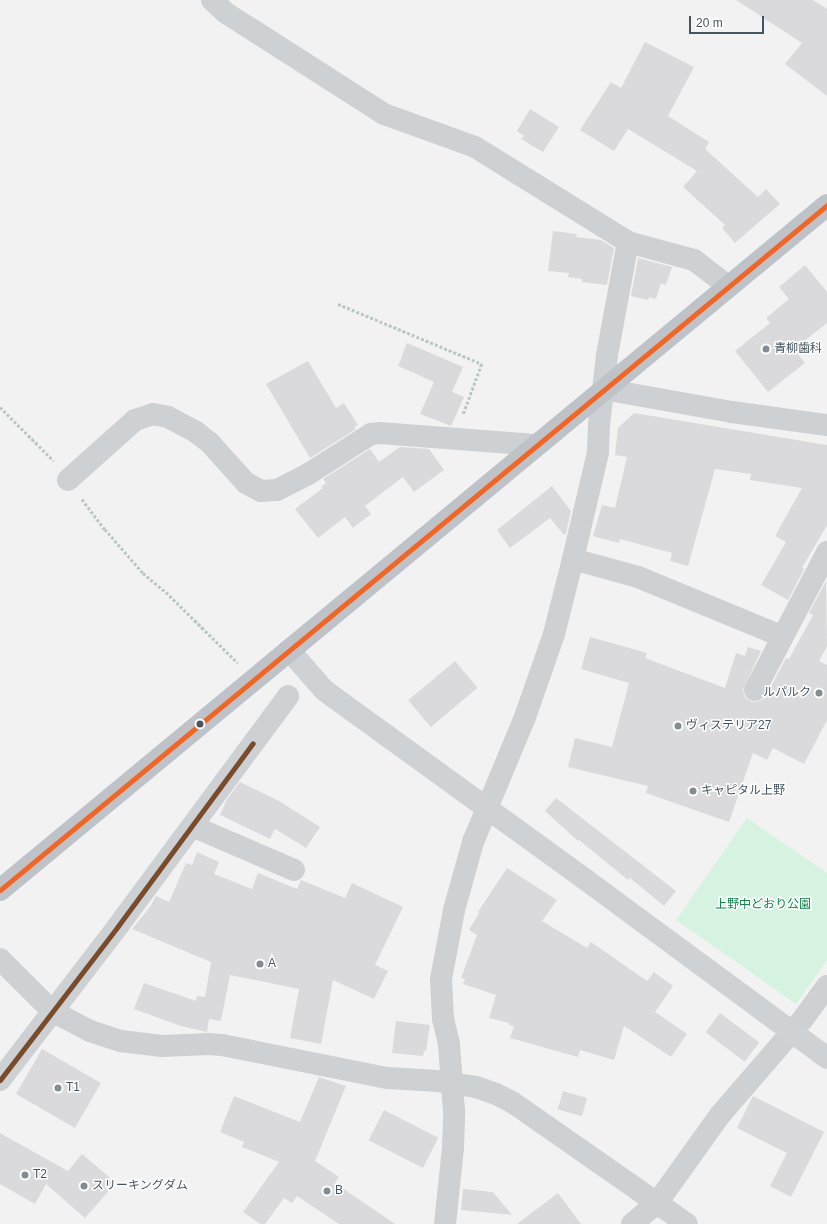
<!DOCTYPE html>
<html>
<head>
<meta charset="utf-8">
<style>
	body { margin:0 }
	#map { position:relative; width:827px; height:1224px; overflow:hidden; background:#f3f2f2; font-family:Arial,"Noto Sans JP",sans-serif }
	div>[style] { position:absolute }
	.green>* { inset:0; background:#d5f3e0 }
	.building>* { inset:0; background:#dadadc; transform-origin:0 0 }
	.path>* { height:2.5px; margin-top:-1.25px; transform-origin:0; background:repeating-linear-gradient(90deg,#bac8c3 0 3px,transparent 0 5px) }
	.street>* { height:22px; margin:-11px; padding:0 11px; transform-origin:11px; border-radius:11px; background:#cdd1d3 }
	.secondary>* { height:22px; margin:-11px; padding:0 11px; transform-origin:11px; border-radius:11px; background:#ced2d5 }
	.highway>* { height:22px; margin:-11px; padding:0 11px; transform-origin:11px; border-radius:11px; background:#bdc3c9 }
	.bus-1>* { height:5px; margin:-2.5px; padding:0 2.5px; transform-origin:2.5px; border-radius:2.5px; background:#f26522 }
	.bus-2>* { height:5px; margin:-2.5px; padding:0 2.5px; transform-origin:2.5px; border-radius:2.5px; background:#7a4b2a }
	.dots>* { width:11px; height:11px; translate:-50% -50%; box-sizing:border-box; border:2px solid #fff; border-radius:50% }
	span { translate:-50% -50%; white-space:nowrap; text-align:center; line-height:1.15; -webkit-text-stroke:3px #fff; paint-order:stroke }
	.poi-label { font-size:12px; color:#475561 }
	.left { translate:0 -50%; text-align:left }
	.right { translate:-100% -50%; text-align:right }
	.park-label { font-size:12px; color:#0d8647 }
	.scale { position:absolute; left:689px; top:16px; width:75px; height:18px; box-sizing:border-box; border:2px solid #475561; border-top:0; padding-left:5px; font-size:12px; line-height:14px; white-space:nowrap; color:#475561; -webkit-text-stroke:3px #fff; paint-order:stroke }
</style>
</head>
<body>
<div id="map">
	<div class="green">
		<i style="clip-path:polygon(747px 818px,827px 873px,827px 960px,796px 1004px,676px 920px)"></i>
	</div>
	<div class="building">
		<i style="clip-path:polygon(736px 0,813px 0,827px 9px,827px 96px,785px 64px,802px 43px)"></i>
		<i style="clip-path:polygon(645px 42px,694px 67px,668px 116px,709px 142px,705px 149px,758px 197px,766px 189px,780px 204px,735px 243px,722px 228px,725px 225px,683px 187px,697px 171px,628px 129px,614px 151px,580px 130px,611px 82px,621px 88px)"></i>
		<i style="clip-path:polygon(530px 109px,559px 127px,543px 152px,521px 139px,524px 136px,517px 131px)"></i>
		<i style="clip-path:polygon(553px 231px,577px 234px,576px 237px,601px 240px,614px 248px,607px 285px,582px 282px,582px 279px,568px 277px,569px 273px,548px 271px)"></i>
		<i style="clip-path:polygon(638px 258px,672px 267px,666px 285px,661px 283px,656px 299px,649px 297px,648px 300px,631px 296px)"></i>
		<i style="clip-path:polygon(805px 265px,827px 292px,827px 323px,794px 349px,805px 363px,768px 392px,735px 351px,770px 323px,766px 318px,789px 299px,779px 287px)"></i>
		<i style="clip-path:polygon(407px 343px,463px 367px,452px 392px,464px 397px,451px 426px,420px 414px,434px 382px,398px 366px)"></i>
		<i style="clip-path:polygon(308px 361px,336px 408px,344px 403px,358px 425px,354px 427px,356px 429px,310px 458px,266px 384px)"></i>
		<i style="clip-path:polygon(634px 413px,827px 445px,827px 525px,802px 568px,804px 569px,788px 600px,761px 585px,786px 542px,775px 536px,802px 488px,750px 480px,751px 474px,715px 469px,688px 566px,670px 561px,672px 553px,620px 539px,619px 543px,593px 536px,602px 505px,615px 508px,627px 457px,615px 455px,618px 428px)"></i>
		<i style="clip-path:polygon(400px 447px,429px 449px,444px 470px,414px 492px,403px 477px,365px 506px,371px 514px,353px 528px,345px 517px,318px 538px,295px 509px,323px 488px,321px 487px,326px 483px,323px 479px,370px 449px,379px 462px)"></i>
		<i style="clip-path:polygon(552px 486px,571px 511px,566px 533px,564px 535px,550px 518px,510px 548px,497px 530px)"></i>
		<i style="clip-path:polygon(826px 581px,827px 646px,819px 661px,827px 665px,827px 720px,804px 764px,773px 748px,767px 760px,753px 753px,729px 822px,646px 793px,648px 786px,568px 767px,575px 738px,612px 747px,629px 683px,581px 669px,590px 637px,647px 653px,645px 658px,725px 688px,736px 653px,745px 656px,748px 647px,761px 651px,743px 690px,745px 697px,750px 701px,756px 702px,762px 700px,766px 696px,786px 658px,789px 659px,813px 615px,809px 613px)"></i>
		<i style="left:455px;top:661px;width:35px;height:61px;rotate:50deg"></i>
		<i style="clip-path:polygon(240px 782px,279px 801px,320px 827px,306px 848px,275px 829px,270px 839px,220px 815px,227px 799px)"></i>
		<i style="clip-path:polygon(556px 798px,676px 891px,664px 906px,630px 878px,628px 880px,579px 840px,578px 841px,545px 811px)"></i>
		<i style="clip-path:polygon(197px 852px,219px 862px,214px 874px,252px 889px,258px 873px,297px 889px,301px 880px,345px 898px,352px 883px,403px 907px,375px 965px,388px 971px,374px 999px,333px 980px,321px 1044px,290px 1038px,299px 989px,230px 975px,221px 1021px,209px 1019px,207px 1032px,181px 1026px,134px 1009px,144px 983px,196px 1001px,197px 996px,205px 997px,211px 962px,132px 929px,150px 907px,156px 896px,169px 902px,186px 863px,192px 865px)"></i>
		<i style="clip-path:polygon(507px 868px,557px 900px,542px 921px,587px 948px,591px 942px,647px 981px,654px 972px,673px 986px,655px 1012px,687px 1034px,671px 1057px,624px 1026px,614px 1060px,580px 1050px,578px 1057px,510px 1038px,514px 1026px,509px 1025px,509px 1023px,489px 1018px,496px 995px,463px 984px,465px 979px,461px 978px,477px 935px,469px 930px,479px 913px,478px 912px)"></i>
		<i style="left:720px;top:1013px;width:49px;height:24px;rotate:37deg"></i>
		<i style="clip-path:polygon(396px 1021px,430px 1025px,426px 1051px,424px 1051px,423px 1056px,392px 1053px)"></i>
		<i style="left:42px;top:1049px;width:68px;height:52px;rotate:30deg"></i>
		<i style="clip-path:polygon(319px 1077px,346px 1086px,315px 1161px,339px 1177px,335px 1183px,395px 1224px,339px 1224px,297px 1196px,292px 1203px,284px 1198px,265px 1224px,260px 1224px,243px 1212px,279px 1162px,242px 1147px,244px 1142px,220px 1132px,234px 1096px,300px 1122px)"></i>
		<i style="left:563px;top:1091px;width:25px;height:19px;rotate:16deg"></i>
		<i style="clip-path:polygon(753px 1096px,824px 1132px,791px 1197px,770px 1186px,787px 1153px,737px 1128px)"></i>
		<i style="left:384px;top:1110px;width:61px;height:34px;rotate:27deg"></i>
		<i style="clip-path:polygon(0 1133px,68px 1171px,82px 1154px,116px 1183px,85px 1218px,46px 1184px,35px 1204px,0 1184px)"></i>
		<i style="clip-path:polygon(463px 1189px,493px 1192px,512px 1215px,461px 1210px)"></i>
		<i style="clip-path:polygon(558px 1193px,581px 1224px,517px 1224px)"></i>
	</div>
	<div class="path">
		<i style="left:338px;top:304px;width:156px;rotate:22.6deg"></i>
		<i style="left:482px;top:364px;width:54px;rotate:110.4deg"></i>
		<i style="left:0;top:407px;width:76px;rotate:45deg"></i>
		<i style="left:82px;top:499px;width:38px;rotate:53deg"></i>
		<i style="left:105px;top:529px;width:58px;rotate:49.2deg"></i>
		<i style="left:143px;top:573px;width:30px;rotate:40deg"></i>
		<i style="left:166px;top:592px;width:101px;rotate:44.6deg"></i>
	</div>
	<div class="street">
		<i style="left:212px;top:0;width:19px;rotate:43deg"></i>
		<i style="left:226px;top:13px;width:188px;rotate:32.6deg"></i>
		<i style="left:384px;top:114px;width:97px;rotate:19.9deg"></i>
		<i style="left:475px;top:147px;width:180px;rotate:31.8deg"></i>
		<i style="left:628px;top:242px;width:68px;rotate:15.3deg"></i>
		<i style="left:694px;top:260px;width:43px;rotate:37.4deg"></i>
		<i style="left:603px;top:389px;width:131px;rotate:10.1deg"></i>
		<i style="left:732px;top:412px;width:96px;rotate:7.8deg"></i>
		<i style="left:68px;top:480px;width:90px;rotate:-41.8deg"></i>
		<i style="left:135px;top:420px;width:19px;rotate:-18deg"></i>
		<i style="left:153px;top:414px;width:15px;rotate:11deg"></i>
		<i style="left:168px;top:417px;width:32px;rotate:28deg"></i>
		<i style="left:196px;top:432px;width:18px;rotate:38deg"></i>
		<i style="left:210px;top:443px;width:54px;rotate:48deg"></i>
		<i style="left:246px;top:483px;width:17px;rotate:28deg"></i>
		<i style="left:261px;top:491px;width:16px;rotate:-4deg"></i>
		<i style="left:277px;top:490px;width:35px;rotate:-27deg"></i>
		<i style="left:308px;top:474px;width:75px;rotate:-32.4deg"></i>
		<i style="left:371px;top:434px;width:9px;rotate:-6deg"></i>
		<i style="left:380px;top:433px;width:155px;rotate:4.4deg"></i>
		<i style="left:573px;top:559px;width:67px;rotate:15.5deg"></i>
		<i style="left:638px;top:577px;width:155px;rotate:22.4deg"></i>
		<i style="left:755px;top:690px;width:156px;rotate:-62.4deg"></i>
		<i style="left:192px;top:826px;width:111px;rotate:23.3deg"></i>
		<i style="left:0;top:959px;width:74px;rotate:45deg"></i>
		<i style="left:52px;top:1011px;width:43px;rotate:27.8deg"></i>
		<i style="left:90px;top:1031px;width:33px;rotate:18deg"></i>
		<i style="left:121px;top:1041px;width:41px;rotate:7deg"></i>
		<i style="left:162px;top:1046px;width:46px;rotate:-2.5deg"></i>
		<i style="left:208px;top:1044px;width:14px;rotate:4deg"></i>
		<i style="left:222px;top:1045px;width:168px;rotate:11.3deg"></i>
		<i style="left:387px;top:1078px;width:51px;rotate:3.4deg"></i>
		<i style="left:438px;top:1081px;width:38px;rotate:9deg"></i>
		<i style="left:476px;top:1087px;width:21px;rotate:19deg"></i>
		<i style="left:496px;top:1094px;width:18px;rotate:27deg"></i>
		<i style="left:512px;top:1102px;width:213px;rotate:34.9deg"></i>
		<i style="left:0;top:1080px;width:194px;rotate:-52.5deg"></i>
		<i style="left:118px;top:926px;width:286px;rotate:-53.5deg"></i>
		<i style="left:445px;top:1224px;width:76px;rotate:-84deg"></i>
		<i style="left:453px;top:1148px;width:37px;rotate:-88deg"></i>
		<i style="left:454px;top:1111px;width:67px;rotate:-94.3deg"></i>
		<i style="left:449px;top:1044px;width:26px;rotate:-103deg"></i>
		<i style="left:443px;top:1019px;width:40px;rotate:-92.9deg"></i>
		<i style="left:441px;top:979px;width:70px;rotate:-79.3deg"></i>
		<i style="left:454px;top:910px;width:71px;rotate:-74.4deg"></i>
		<i style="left:473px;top:842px;width:135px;rotate:-67.4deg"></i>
		<i style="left:525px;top:717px;width:88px;rotate:-70.7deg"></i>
		<i style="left:554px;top:634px;width:77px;rotate:-75.8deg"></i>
		<i style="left:573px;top:559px;width:110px;rotate:-76.8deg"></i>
		<i style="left:598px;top:452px;width:27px;rotate:-88deg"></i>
		<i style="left:599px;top:425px;width:70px;rotate:-83.5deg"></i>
		<i style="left:607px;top:355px;width:115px;rotate:-79.5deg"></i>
		<i style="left:632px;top:1224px;width:33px;rotate:-40deg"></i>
		<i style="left:657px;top:1203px;width:108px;rotate:-54.4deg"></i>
		<i style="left:720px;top:1115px;width:127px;rotate:-49.2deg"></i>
		<i style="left:803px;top:1019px;width:41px;rotate:-54deg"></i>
	</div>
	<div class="secondary">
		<i style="left:289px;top:650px;width:53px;rotate:48.8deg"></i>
		<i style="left:324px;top:690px;width:10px;rotate:37deg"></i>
		<i style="left:332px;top:696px;width:314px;rotate:35.9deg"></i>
		<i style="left:586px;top:880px;width:300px;rotate:36.4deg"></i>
	</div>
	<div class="highway">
		<i style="left:0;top:890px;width:1074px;rotate:-39.63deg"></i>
	</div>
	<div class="bus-1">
		<i style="left:0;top:890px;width:1074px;rotate:-39.63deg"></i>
	</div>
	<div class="bus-2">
		<i style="left:0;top:1080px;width:194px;rotate:-52.5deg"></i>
		<i style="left:118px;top:926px;width:227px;rotate:-53.6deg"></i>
	</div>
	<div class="dots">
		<i style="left:766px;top:349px;background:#838c94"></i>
		<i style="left:819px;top:693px;background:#838c94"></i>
		<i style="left:200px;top:724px;background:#475561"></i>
		<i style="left:678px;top:726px;background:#838c94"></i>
		<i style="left:693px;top:791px;background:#838c94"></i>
		<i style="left:260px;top:964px;background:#838c94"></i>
		<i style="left:58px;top:1088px;background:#838c94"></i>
		<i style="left:25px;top:1175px;background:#838c94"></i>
		<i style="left:84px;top:1186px;background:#838c94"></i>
		<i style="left:327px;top:1191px;background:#838c94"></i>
	</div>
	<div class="poi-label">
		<span class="left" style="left:774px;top:349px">青柳歯科</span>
		<span class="right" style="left:811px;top:693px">ルパルク</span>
		<span class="left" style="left:686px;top:726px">ヴィステリア27</span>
		<span class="left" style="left:701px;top:791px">キャピタル上野</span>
		<span class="left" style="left:268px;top:964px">A</span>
		<span class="left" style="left:66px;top:1088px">T1</span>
		<span class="left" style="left:33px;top:1175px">T2</span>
		<span class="left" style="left:92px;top:1186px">スリーキングダム</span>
		<span class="left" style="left:335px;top:1191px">B</span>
	</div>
	<div class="park-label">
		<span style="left:763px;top:905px">上野中どおり公園</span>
	</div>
	<div class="scale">20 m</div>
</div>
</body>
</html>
